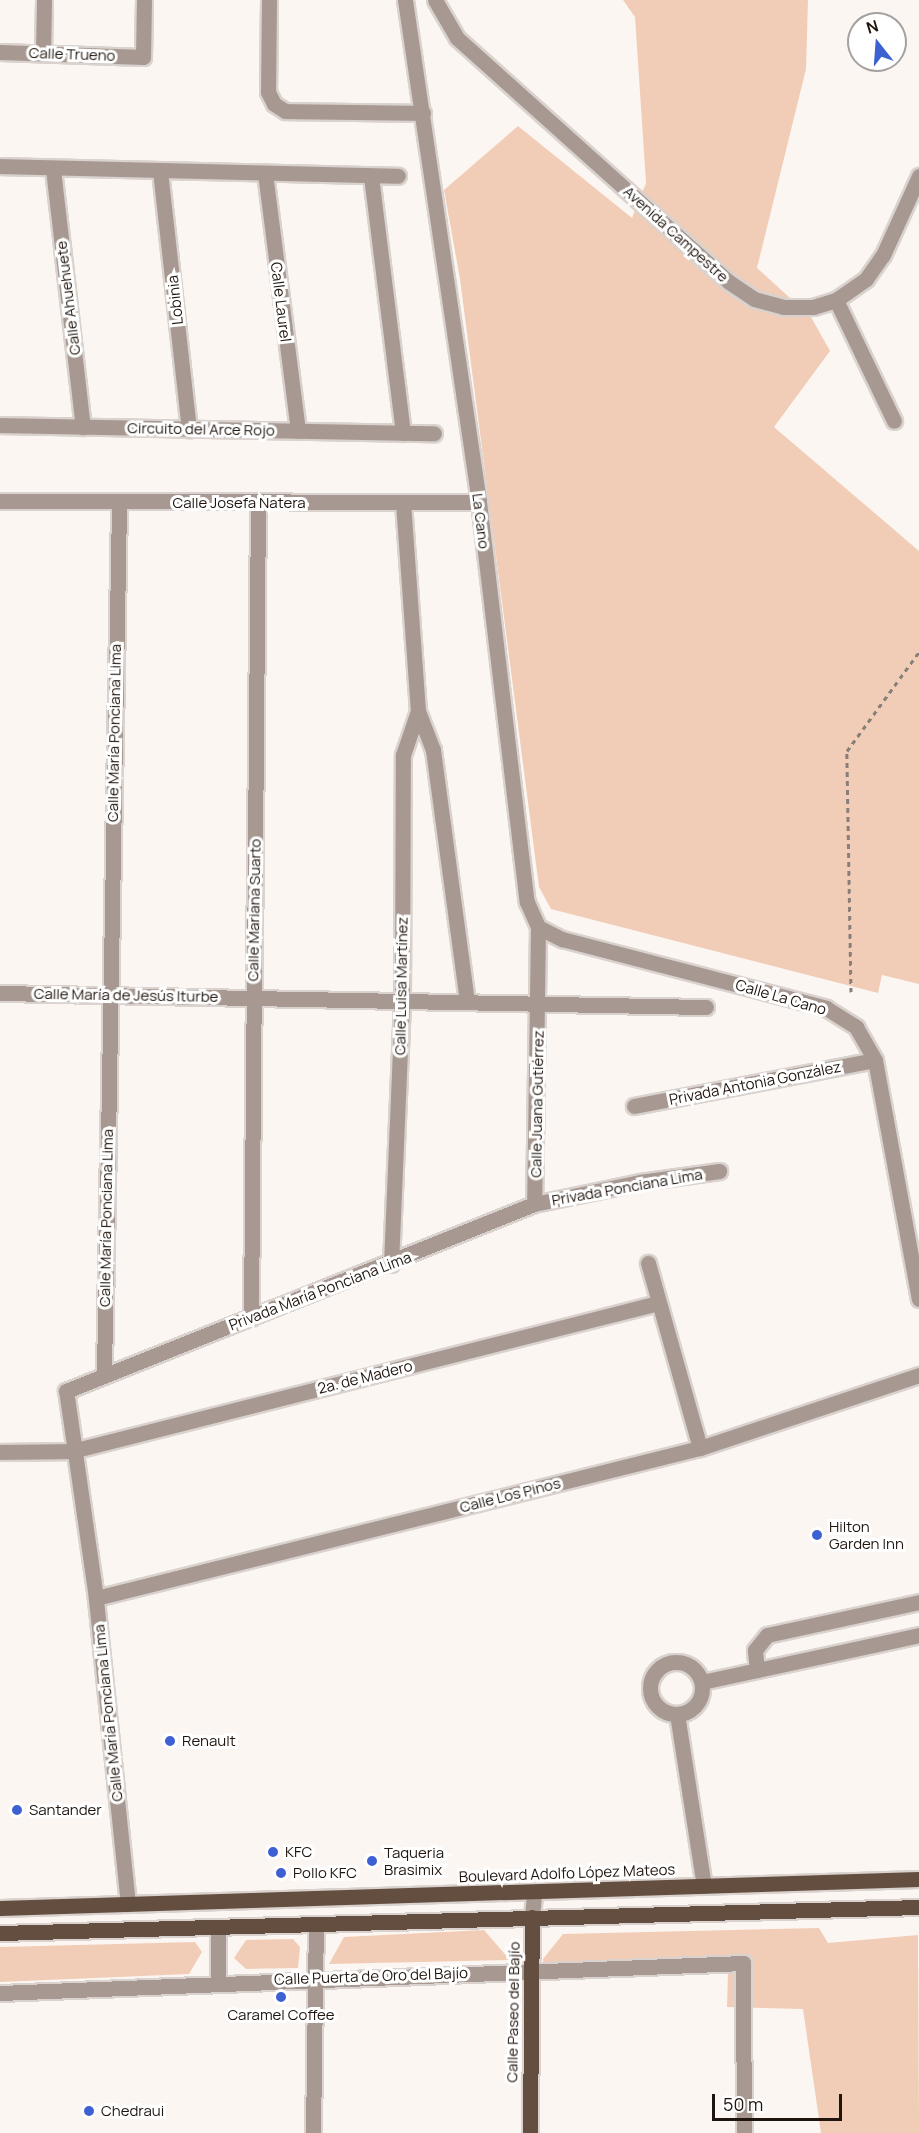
<!DOCTYPE html>
<html>
<head>
<meta charset="utf-8">
<style>
	body { margin:0 }
	#map { position:relative; width:919px; height:2133px; overflow:hidden; background:#fcf6f2; font-family:Manrope,sans-serif }
	div>[style] { position:absolute }
	.green>* { inset:0; background:#f1cdb7 }
	.path>* { height:3px; margin-top:-1.5px; transform-origin:0; background:repeating-linear-gradient(90deg,#887f79 0 4.5px,transparent 0 9px) }
	.roads { filter:drop-shadow(2px 0 #d9d2ce) drop-shadow(-2px 0 #d9d2ce) drop-shadow(0 2px #d9d2ce) drop-shadow(0 -2px #d9d2ce) }
	.minor>* { height:15px; margin:-7.5px; padding:0 7.5px; transform-origin:7.5px; border-radius:7.5px; background:#a79991 }
	.minor>.ring { margin:-7.5px; padding:0; box-sizing:content-box; background:none; border:15px solid #a79991; border-radius:50% }
	.major>* { height:15px; margin:-7.5px; padding:0 7.5px; transform-origin:7.5px; border-radius:7.5px; background:#644e40 }
	.dots>* { width:16px; height:16px; translate:-50% -50%; box-sizing:border-box; border:3px solid #fff; border-radius:50% }
	span { translate:-50% -50%; white-space:nowrap; text-align:center; line-height:1.15; -webkit-text-stroke:6px #fff; paint-order:stroke }
	.street-label { font-size:15px; color:#20150e }
	.poi-label { font-size:15px; color:#20150e }
	.left { translate:0 -50%; text-align:left }
	.north { position:absolute; left:847px; top:12px; width:60px; height:60px; box-sizing:border-box; background:#fff; border:2px solid #a6a19f; border-radius:50%; rotate:343deg; font-size:16px; font-weight:700; line-height:24px; text-align:center; color:#20150e }
	.north::after { content:''; display:block; margin:auto; width:21px; height:27px; background:#3d61d3; clip-path:polygon(50% 0,100% 100%,50% 72%,0 100%) }
	.scale { position:absolute; left:712px; top:2094px; width:130px; height:27px; box-sizing:border-box; border:3px solid #20150e; border-top:0; padding-left:8px; font-size:18px; line-height:21px; white-space:nowrap; color:#20150e; -webkit-text-stroke:4px #fff; paint-order:stroke }
</style>
</head>
<body>
<div id="map">
	<div class="green">
		<i style="clip-path:polygon(623px 0,808px 0,806px 69px,757px 268px,811px 317px,830px 351px,774px 427px,919px 551px,919px 984px,882px 975px,878px 993px,551px 909px,539px 887px,460px 279px,444px 190px,518px 126px,632px 218px,646px 183px,635px 17px)"></i>
		<i style="clip-path:polygon(819px 1928px,828px 1943px,918px 1935px,919px 2133px,821px 2133px,803px 2009px,727px 2007px,728px 1973px,545px 1979px,543px 1959px,563px 1934px)"></i>
		<i style="clip-path:polygon(484px 1930px,510px 1960px,329px 1964px,344px 1937px)"></i>
		<i style="clip-path:polygon(293px 1939px,300px 1947px,298px 1968px,246px 1969px,234px 1958px,246px 1940px)"></i>
		<i style="clip-path:polygon(195px 1942px,202px 1952px,189px 1974px,0 1982px,0 1947px)"></i>
	</div>
	<div class="path">
		<i style="left:851px;top:992px;width:241px;rotate:-91deg"></i>
		<i style="left:847px;top:751px;width:122px;rotate:-54deg"></i>
	</div>
	<div class="roads">
		<div class="minor">
			<i style="left:269px;top:0;width:92px;rotate:90.6deg"></i>
			<i style="left:268px;top:92px;width:13px;rotate:63deg"></i>
			<i style="left:274px;top:104px;width:13px;rotate:32deg"></i>
			<i style="left:285px;top:111px;width:138px;rotate:0.8deg"></i>
			<i style="left:405px;top:0;width:507px;rotate:81.61deg"></i>
			<i style="left:479px;top:502px;width:403px;rotate:83.2deg"></i>
			<i style="left:527px;top:902px;width:27px;rotate:66deg"></i>
			<i style="left:538px;top:927px;width:277px;rotate:90.8deg"></i>
			<i style="left:435px;top:0;width:44px;rotate:59.9deg"></i>
			<i style="left:457px;top:38px;width:365px;rotate:41.9deg"></i>
			<i style="left:729px;top:282px;width:30px;rotate:34deg"></i>
			<i style="left:754px;top:299px;width:30px;rotate:15deg"></i>
			<i style="left:783px;top:307px;width:30px"></i>
			<i style="left:813px;top:307px;width:24px;rotate:-17deg"></i>
			<i style="left:836px;top:300px;width:37px;rotate:-35deg"></i>
			<i style="left:866px;top:279px;width:29px;rotate:-55deg"></i>
			<i style="left:883px;top:255px;width:87px;rotate:-65.5deg"></i>
			<i style="left:0;top:52px;width:143px;rotate:2deg"></i>
			<i style="left:143px;top:57px;width:57px;rotate:-89deg"></i>
			<i style="left:43px;top:53px;width:53px;rotate:-88.9deg"></i>
			<i style="left:0;top:166px;width:398px;rotate:1.4deg"></i>
			<i style="left:53px;top:169px;width:260px;rotate:83.4deg"></i>
			<i style="left:160px;top:171px;width:260px;rotate:83.6deg"></i>
			<i style="left:265px;top:173px;width:260px;rotate:82.7deg"></i>
			<i style="left:371px;top:176px;width:259px;rotate:82.9deg"></i>
			<i style="left:836px;top:300px;width:134px;rotate:64.4deg"></i>
			<i style="left:0;top:425px;width:434px;rotate:1.1deg"></i>
			<i style="left:0;top:501px;width:479px;rotate:0.1deg"></i>
			<i style="left:403px;top:502px;width:210px;rotate:85.9deg"></i>
			<i style="left:418px;top:711px;width:42px;rotate:69deg"></i>
			<i style="left:433px;top:750px;width:252px;rotate:82.3deg"></i>
			<i style="left:538px;top:927px;width:27px;rotate:27deg"></i>
			<i style="left:562px;top:939px;width:273px;rotate:14.6deg"></i>
			<i style="left:826px;top:1008px;width:36px;rotate:32deg"></i>
			<i style="left:856px;top:1027px;width:38px;rotate:60deg"></i>
			<i style="left:875px;top:1060px;width:243px;rotate:79.6deg"></i>
			<i style="left:0;top:993px;width:706px;rotate:1.14deg"></i>
			<i style="left:634px;top:1106px;width:245px;rotate:-10.8deg"></i>
			<i style="left:648px;top:1263px;width:192px;rotate:74.3deg"></i>
			<i style="left:391px;top:1264px;width:265px;rotate:-87.6deg"></i>
			<i style="left:402px;top:999px;width:244px;rotate:-89.8deg"></i>
			<i style="left:403px;top:755px;width:46px;rotate:-71.2deg"></i>
			<i style="left:251px;top:1318px;width:815px;rotate:-89.51deg"></i>
			<i style="left:104px;top:1373px;width:869px;rotate:-89.01deg"></i>
			<i style="left:0;top:1452px;width:72px;rotate:-0.8deg"></i>
			<i style="left:72px;top:1451px;width:604px;rotate:-14.17deg"></i>
			<i style="left:96px;top:1598px;width:622px;rotate:-13.95deg"></i>
			<i style="left:700px;top:1448px;width:231px;rotate:-18.4deg"></i>
			<i class="ring" style="left:650px;top:1662px;width:37px;height:37px"></i>
			<i style="left:757px;top:1670px;width:20px;rotate:-96deg"></i>
			<i style="left:755px;top:1650px;width:19px;rotate:-51deg"></i>
			<i style="left:767px;top:1635px;width:156px;rotate:-12.2deg"></i>
			<i style="left:702px;top:1682px;width:222px;rotate:-12.2deg"></i>
			<i style="left:677px;top:1714px;width:174px;rotate:81.1deg"></i>
			<i style="left:128px;top:1904px;width:308px;rotate:-96deg"></i>
			<i style="left:96px;top:1598px;width:209px;rotate:-98.2deg"></i>
			<i style="left:66px;top:1391px;width:504px;rotate:-21.78deg"></i>
			<i style="left:534px;top:1204px;width:108px;rotate:-11.7deg"></i>
			<i style="left:640px;top:1182px;width:80px;rotate:-7.9deg"></i>
			<i style="left:532px;top:1917px;width:25px;rotate:-85deg"></i>
			<i style="left:218px;top:1927px;width:55px;rotate:90deg"></i>
			<i style="left:0;top:1993px;width:744px;rotate:-2.31deg"></i>
			<i style="left:743px;top:1963px;width:170px;rotate:89.7deg"></i>
			<i style="left:313px;top:2133px;width:209px;rotate:-89.2deg"></i>
		</div>
		<div class="major">
			<i style="left:0;top:1908px;width:919px;rotate:-1.81deg"></i>
			<i style="left:0;top:1933px;width:919px;rotate:-1.62deg"></i>
			<i style="left:530px;top:2133px;width:216px;rotate:-89.5deg"></i>
		</div>
	</div>
	<div class="dots">
		<i style="left:817px;top:1535px;background:#3d61d3"></i>
		<i style="left:170px;top:1741px;background:#3d61d3"></i>
		<i style="left:17px;top:1810px;background:#3d61d3"></i>
		<i style="left:273px;top:1852px;background:#3d61d3"></i>
		<i style="left:372px;top:1861px;background:#3d61d3"></i>
		<i style="left:281px;top:1873px;background:#3d61d3"></i>
		<i style="left:281px;top:1997px;background:#3d61d3"></i>
		<i style="left:89px;top:2111px;background:#3d61d3"></i>
	</div>
	<div class="street-label">
		<span style="left:72px;top:54px;rotate:2deg">Calle Trueno</span>
		<span style="left:676px;top:234px;rotate:42deg">Avenida Campestre</span>
		<span style="left:68px;top:298px;rotate:-97deg">Calle Ahuehuete</span>
		<span style="left:175px;top:300px;rotate:-96deg">Lobinia</span>
		<span style="left:281px;top:302px;rotate:83deg">Calle Laurel</span>
		<span style="left:201px;top:429px;rotate:1deg">Circuito del Arce Rojo</span>
		<span style="left:239px;top:503px">Calle Josefa Natera</span>
		<span style="left:481px;top:521px;rotate:83deg">La Cano</span>
		<span style="left:114px;top:733px;rotate:-89deg">Calle María Ponciana Lima</span>
		<span style="left:254px;top:910px;rotate:-89deg">Calle Mariana Suarto</span>
		<span style="left:401px;top:986px;rotate:-89deg">Calle Luisa Martínez</span>
		<span style="left:126px;top:995px;rotate:1deg">Calle María de Jesús Iturbe</span>
		<span style="left:781px;top:997px;rotate:16deg">Calle La Cano</span>
		<span style="left:755px;top:1083px;rotate:-11deg">Privada Antonia González</span>
		<span style="left:537px;top:1104px;rotate:-89deg">Calle Juana Gutiérrez</span>
		<span style="left:627px;top:1187px;rotate:-10deg">Privada Ponciana Lima</span>
		<span style="left:106px;top:1218px;rotate:-89deg">Calle María Ponciana Lima</span>
		<span style="left:320px;top:1291px;rotate:-21deg">Privada María Ponciana Lima</span>
		<span style="left:365px;top:1377px;rotate:-14deg">2a. de Madero</span>
		<span style="left:510px;top:1495px;rotate:-14deg">Calle Los Pinos</span>
		<span style="left:108px;top:1713px;rotate:-96deg">Calle María Ponciana Lima</span>
		<span style="left:567px;top:1873px;rotate:-2deg">Boulevard Adolfo López Mateos</span>
		<span style="left:371px;top:1976px;rotate:-2deg">Calle Puerta de Oro del Bajío</span>
		<span style="left:513px;top:2012px;rotate:-89deg">Calle Paseo del Bajío</span>
	</div>
	<div class="poi-label">
		<span class="left" style="left:829px;top:1535px">Hilton<br>Garden Inn</span>
		<span class="left" style="left:182px;top:1741px">Renault</span>
		<span class="left" style="left:29px;top:1810px">Santander</span>
		<span class="left" style="left:285px;top:1852px">KFC</span>
		<span class="left" style="left:384px;top:1861px">Taqueria<br>Brasimix</span>
		<span class="left" style="left:293px;top:1873px">Pollo KFC</span>
		<span style="left:281px;top:2015px">Caramel Coffee</span>
		<span class="left" style="left:101px;top:2111px">Chedraui</span>
	</div>
	<div class="north">N</div>
	<div class="scale">50 m</div>
</div>
</body>
</html>
